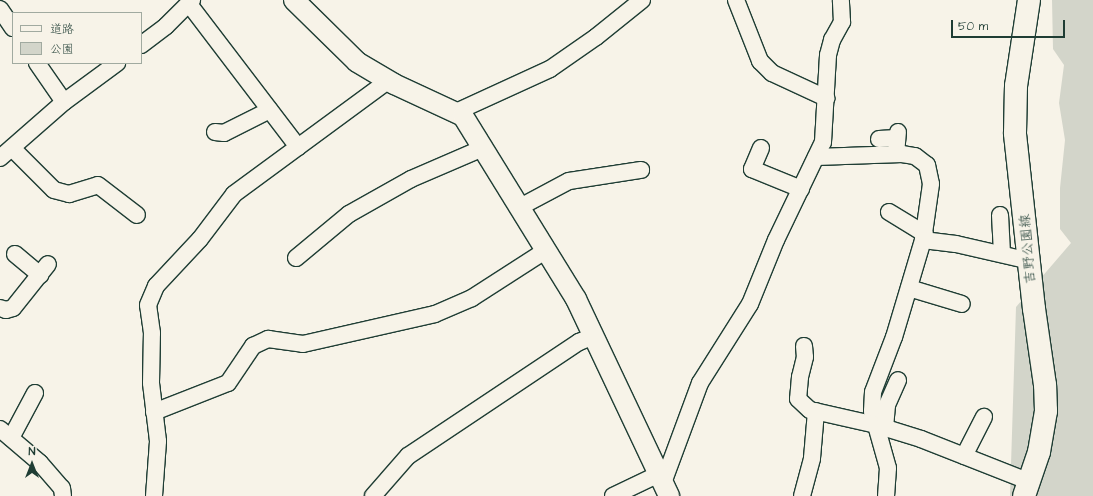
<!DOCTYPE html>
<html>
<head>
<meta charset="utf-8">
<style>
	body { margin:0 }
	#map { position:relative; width:1093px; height:496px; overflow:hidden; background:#f7f3e8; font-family:"Architects Daughter","Klee One",sans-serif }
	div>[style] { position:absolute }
	.green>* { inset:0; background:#d3d5ca }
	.roads { filter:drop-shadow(1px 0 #1f3d34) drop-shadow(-1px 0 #1f3d34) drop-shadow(0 1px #1f3d34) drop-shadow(0 -1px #1f3d34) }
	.minor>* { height:16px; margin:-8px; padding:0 8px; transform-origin:8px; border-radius:8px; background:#f7f3e8 }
	.tertiary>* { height:20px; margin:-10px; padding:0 10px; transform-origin:10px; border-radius:10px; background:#f7f3e8 }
	.secondary>* { height:22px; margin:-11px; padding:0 11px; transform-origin:11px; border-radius:11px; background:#f7f3e8 }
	span { translate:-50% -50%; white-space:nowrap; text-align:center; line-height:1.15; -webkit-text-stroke:3.5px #f7f3e8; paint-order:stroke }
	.street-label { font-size:14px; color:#1f3d34 }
	.legend { position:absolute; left:12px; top:12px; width:130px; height:52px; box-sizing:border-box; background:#f7f3e8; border:1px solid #a1aaa0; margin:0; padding:5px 7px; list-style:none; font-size:12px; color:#1f3d34 }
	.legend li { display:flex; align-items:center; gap:8px; height:20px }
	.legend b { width:20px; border:1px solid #a1aaa0 }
	.north { position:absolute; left:12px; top:444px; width:40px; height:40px; -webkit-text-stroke:3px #f7f3e8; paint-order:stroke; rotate:0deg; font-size:11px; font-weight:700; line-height:16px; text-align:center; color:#1f3d34 }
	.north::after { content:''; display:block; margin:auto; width:14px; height:18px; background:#1f3d34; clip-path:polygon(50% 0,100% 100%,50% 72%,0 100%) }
	.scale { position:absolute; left:951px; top:20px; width:114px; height:18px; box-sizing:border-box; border:2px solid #1f3d34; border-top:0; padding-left:5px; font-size:12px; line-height:14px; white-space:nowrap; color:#1f3d34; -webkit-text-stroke:3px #f7f3e8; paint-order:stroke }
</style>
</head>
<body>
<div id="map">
	<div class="green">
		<i style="clip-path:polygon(1052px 0,1093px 0,1093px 496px,1010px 496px,1016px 307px,1071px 243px,1060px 229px,1060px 188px,1065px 140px,1059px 103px,1064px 65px,1053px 49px)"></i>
	</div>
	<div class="roads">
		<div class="minor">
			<i style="left:736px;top:0;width:66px;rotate:68.5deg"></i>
			<i style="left:760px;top:61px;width:17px;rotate:45deg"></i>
			<i style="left:772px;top:73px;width:60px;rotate:24.8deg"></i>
			<i style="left:189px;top:4px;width:180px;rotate:52.7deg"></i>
			<i style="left:0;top:9px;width:23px;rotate:56deg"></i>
			<i style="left:141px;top:45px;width:31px;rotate:-37deg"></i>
			<i style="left:166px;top:26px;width:37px;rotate:-45deg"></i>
			<i style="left:37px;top:63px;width:47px;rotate:55.3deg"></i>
			<i style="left:456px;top:112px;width:103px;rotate:-24.6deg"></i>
			<i style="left:550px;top:69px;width:56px;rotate:-34.8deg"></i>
			<i style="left:596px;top:37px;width:59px;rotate:-38.8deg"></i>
			<i style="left:215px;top:132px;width:9px;rotate:6deg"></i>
			<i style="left:224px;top:133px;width:51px;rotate:-26.6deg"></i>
			<i style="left:879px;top:139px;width:18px;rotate:-3deg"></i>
			<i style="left:12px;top:148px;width:59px;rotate:45deg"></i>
			<i style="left:54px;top:190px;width:16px;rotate:15deg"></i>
			<i style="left:69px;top:194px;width:30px;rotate:-17deg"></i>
			<i style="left:98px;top:185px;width:49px;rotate:37.6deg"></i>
			<i style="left:761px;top:148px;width:23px;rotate:113deg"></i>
			<i style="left:752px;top:169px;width:53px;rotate:22.2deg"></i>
			<i style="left:896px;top:154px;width:22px;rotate:-85deg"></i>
			<i style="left:816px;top:157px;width:86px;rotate:-2deg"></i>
			<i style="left:902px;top:154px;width:13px;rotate:9deg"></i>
			<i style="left:915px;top:156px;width:15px;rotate:37deg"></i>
			<i style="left:927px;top:165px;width:19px;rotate:78deg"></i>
			<i style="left:931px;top:184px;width:57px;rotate:98.1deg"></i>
			<i style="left:923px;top:240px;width:101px;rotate:106.6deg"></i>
			<i style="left:894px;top:337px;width:59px;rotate:110.9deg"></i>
			<i style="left:873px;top:392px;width:19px;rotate:93deg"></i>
			<i style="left:872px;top:411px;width:59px;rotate:74.3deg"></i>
			<i style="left:888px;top:468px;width:28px;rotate:94deg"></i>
			<i style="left:0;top:158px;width:85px;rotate:-41.2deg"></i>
			<i style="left:64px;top:102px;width:66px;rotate:-36.3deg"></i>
			<i style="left:520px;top:207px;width:55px;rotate:-28deg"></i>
			<i style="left:569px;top:181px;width:73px;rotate:-8.7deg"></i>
			<i style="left:889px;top:212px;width:42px;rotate:31.4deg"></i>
			<i style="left:1000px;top:215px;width:39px;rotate:87deg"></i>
			<i style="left:923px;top:240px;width:33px;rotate:7deg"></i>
			<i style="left:956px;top:244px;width:76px;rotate:12.9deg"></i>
			<i style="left:15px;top:254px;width:33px;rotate:40deg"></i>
			<i style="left:296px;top:258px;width:69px;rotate:-39.7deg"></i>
			<i style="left:349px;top:214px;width:71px;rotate:-29.4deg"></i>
			<i style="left:411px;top:179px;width:78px;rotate:-23.3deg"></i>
			<i style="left:909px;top:288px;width:55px;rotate:16.8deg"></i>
			<i style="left:0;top:308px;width:6px;rotate:18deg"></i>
			<i style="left:6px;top:310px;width:7px;rotate:-16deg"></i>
			<i style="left:13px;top:308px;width:56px;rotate:-51.5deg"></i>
			<i style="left:804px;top:346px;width:11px;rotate:85deg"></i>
			<i style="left:805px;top:357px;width:21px;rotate:104deg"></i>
			<i style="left:800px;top:377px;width:22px;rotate:95deg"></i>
			<i style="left:798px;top:399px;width:16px;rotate:43deg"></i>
			<i style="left:810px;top:410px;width:68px;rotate:12.8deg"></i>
			<i style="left:876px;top:425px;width:47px;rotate:17.3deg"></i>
			<i style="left:921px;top:439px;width:117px;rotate:21.5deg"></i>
			<i style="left:154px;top:412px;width:79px;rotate:-21.4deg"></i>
			<i style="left:228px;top:383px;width:45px;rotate:-56deg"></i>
			<i style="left:253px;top:346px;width:17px;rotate:-25deg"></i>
			<i style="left:268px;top:339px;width:35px;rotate:8deg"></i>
			<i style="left:303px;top:344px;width:135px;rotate:-12.8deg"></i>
			<i style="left:435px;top:314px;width:40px;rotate:-23.4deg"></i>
			<i style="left:472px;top:298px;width:87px;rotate:-32.8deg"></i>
			<i style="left:885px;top:428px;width:23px;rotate:-85deg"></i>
			<i style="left:887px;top:405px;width:27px;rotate:-66deg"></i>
			<i style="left:0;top:429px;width:52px;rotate:40.4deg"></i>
			<i style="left:40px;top:463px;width:33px;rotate:49deg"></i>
			<i style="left:62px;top:488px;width:8px;rotate:83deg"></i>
			<i style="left:11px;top:438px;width:51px;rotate:-61.9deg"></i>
			<i style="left:964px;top:456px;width:44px;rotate:-62.9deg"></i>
			<i style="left:663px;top:483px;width:107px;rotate:-69.7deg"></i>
			<i style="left:700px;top:383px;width:93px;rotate:-57.7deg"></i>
			<i style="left:750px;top:304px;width:69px;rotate:-67.9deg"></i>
			<i style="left:776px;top:240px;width:109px;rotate:-64.4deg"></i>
			<i style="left:823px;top:142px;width:87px;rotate:-86.7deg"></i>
			<i style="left:828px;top:55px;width:16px;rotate:-75deg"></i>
			<i style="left:832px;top:40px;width:21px;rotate:-61deg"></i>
			<i style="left:842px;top:22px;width:22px;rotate:-93deg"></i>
			<i style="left:154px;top:496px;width:55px;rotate:-85.8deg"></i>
			<i style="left:158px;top:441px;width:58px;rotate:-96.9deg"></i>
			<i style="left:151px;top:383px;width:50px;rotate:-88.9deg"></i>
			<i style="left:152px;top:333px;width:28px;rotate:-98deg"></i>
			<i style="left:148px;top:305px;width:21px;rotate:-67deg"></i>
			<i style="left:156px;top:286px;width:64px;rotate:-46.9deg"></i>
			<i style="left:200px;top:239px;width:56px;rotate:-52.9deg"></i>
			<i style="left:234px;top:194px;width:191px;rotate:-36.3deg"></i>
			<i style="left:373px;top:496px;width:53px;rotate:-48.8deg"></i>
			<i style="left:408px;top:456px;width:206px;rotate:-33.7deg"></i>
			<i style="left:579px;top:342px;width:16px;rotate:-22deg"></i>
			<i style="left:613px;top:496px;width:51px;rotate:-25.6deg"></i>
			<i style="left:802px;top:496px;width:39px;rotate:-75deg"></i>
			<i style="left:812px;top:458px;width:47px;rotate:-85.1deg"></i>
		</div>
		<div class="tertiary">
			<i style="left:294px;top:0;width:88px;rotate:44.5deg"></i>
			<i style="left:357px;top:62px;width:43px;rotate:30.7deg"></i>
			<i style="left:394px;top:84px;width:76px;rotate:24.9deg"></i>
			<i style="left:463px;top:116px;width:215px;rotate:58.3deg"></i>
			<i style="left:576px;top:299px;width:218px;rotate:64.7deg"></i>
		</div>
		<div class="secondary">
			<i style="left:1024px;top:496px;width:46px;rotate:-71.2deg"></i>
			<i style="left:1039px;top:452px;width:42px;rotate:-80.3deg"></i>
			<i style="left:1046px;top:411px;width:26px;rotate:-92deg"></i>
			<i style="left:1045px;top:385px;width:77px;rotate:-98.2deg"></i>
			<i style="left:1034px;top:309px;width:177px;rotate:-96.2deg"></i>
			<i style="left:1015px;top:133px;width:47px;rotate:-88.8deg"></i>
			<i style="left:1016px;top:86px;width:87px;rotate:-81.4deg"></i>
		</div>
	</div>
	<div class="street-label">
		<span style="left:1028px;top:249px;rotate:-95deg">吉野公園線</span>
	</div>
	<ul class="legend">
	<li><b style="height:5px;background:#f7f3e8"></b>道路</li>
	<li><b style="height:11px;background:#d3d5ca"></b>公園</li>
	</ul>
	<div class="north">N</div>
	<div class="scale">50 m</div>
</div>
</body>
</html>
